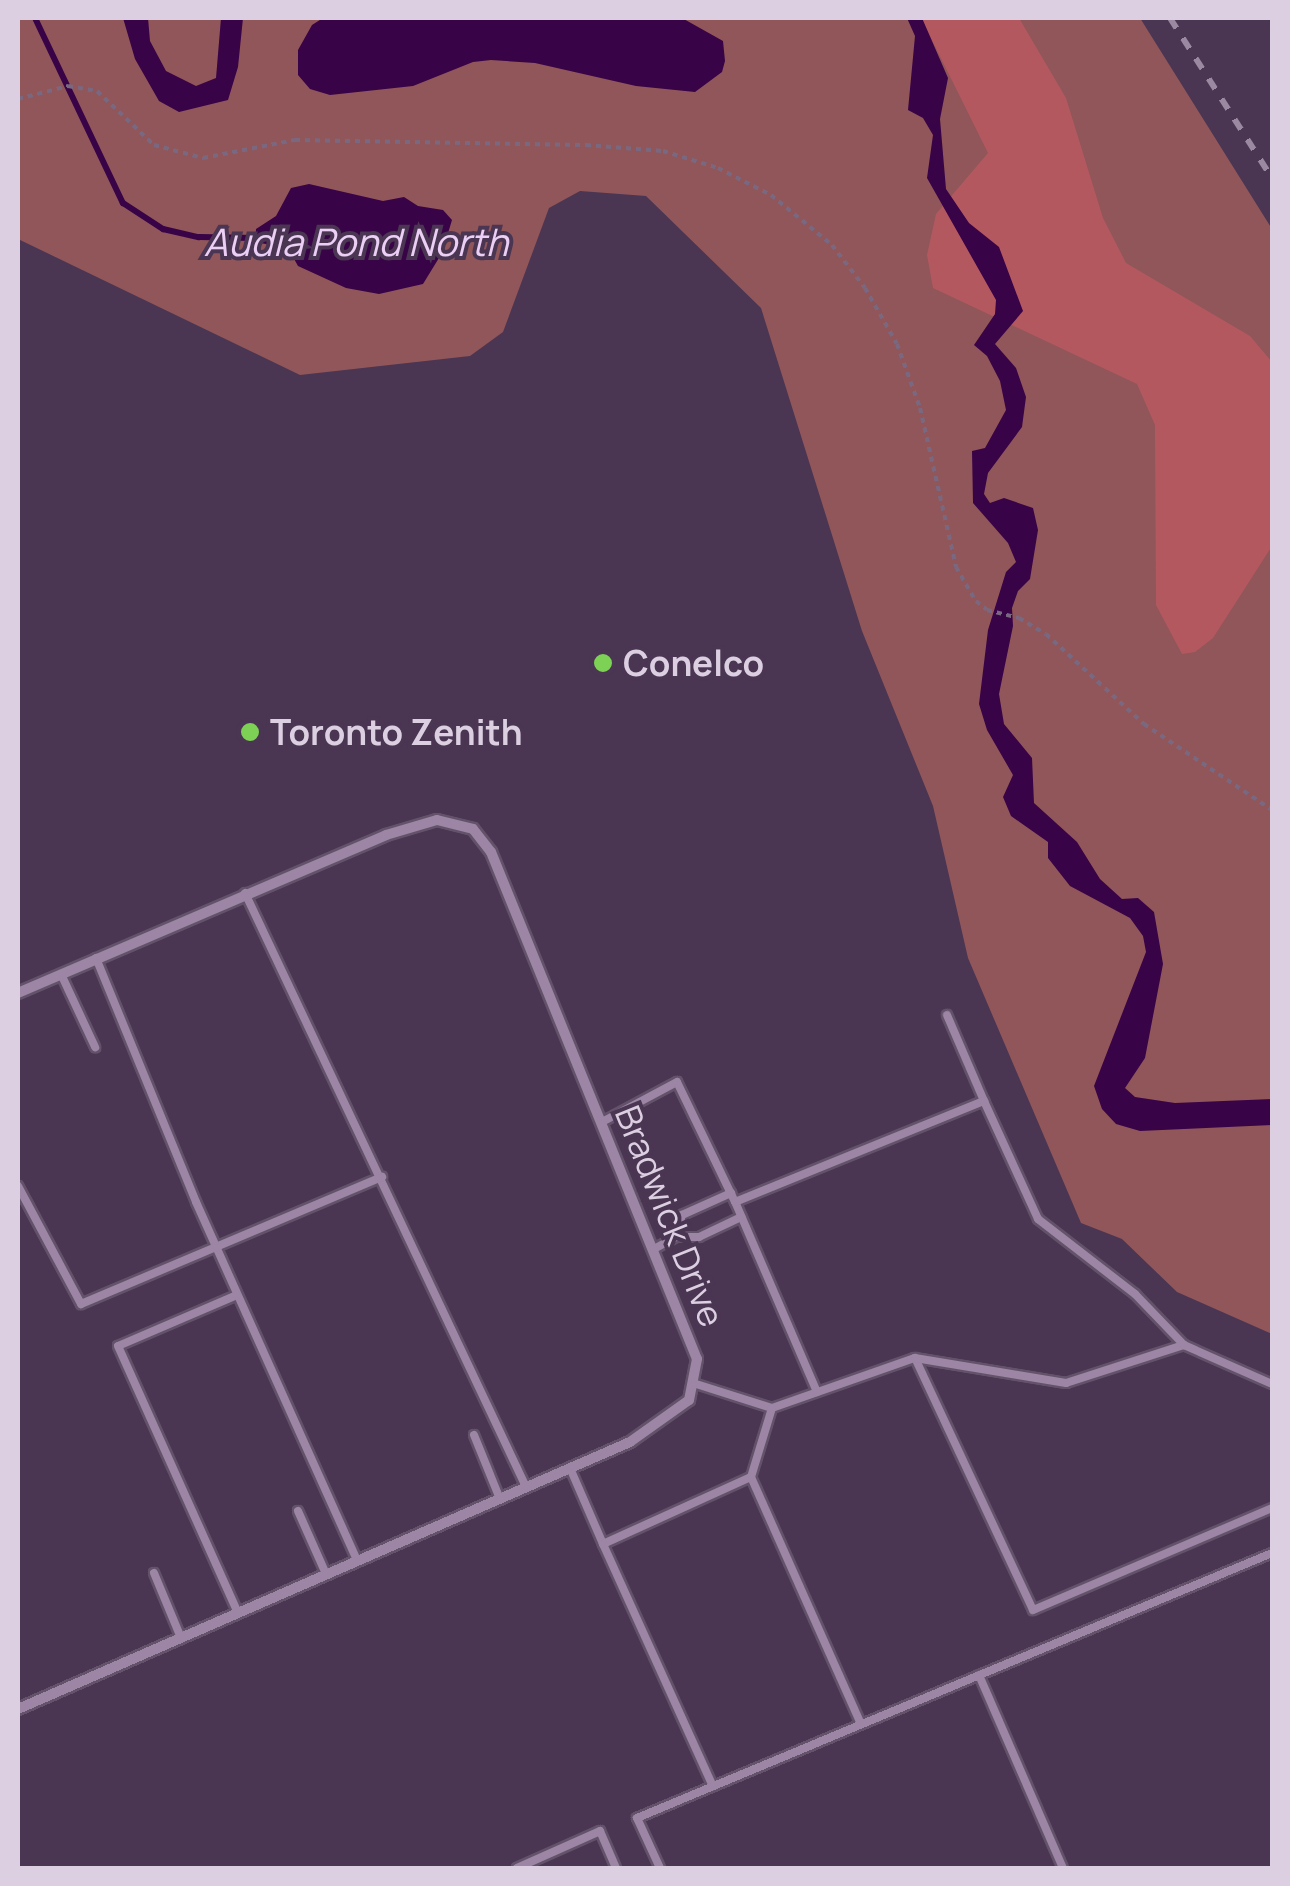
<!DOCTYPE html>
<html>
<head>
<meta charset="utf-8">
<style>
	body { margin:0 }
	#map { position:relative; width:1290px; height:1886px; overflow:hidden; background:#4a3552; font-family:Manrope,sans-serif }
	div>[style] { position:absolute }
	.green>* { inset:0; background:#905659 }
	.forest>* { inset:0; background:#b45860 }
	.water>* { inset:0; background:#380347 }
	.stream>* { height:6px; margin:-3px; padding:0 3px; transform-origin:3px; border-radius:3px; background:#380347 }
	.path>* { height:4px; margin-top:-2px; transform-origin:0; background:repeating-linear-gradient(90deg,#7a6881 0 5px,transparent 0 10px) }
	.roads { filter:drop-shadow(2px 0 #63526a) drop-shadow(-2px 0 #63526a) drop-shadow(0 2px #63526a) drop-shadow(0 -2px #63526a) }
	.lane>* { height:8px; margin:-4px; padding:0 4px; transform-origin:4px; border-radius:4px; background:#9c85a5 }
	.street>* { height:10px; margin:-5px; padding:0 5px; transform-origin:5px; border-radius:5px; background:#9c85a5 }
	.rail>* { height:6px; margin-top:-3px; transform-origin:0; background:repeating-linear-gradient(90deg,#9a89a0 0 12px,transparent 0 24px) }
	.dots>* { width:28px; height:28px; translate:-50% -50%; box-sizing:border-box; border:5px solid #4a3552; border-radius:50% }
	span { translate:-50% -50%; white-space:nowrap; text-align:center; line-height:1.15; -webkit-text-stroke:8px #4a3552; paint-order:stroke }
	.poi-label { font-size:35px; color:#dccfe1; font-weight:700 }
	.left { translate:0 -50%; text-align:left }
	.street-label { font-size:35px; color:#dccfe1 }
	.water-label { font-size:38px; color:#ebcff5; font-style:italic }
	.frame { position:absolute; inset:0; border:20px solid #dccfe1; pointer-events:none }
</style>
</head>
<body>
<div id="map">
	<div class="green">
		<i style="clip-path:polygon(18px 18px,1140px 18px,1272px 229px,1272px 1334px,1177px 1292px,1122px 1239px,1081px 1223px,968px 958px,933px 806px,862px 631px,761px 308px,646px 196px,580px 191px,549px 208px,503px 332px,470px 356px,300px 375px,18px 239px)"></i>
	</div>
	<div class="forest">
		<i style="clip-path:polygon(921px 18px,1019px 18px,1066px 98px,1103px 218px,1126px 263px,1250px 336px,1272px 362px,1272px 546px,1213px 638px,1195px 652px,1182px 654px,1156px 605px,1155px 425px,1137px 384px,933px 288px,927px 255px,936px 214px,988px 153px)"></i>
	</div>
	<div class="water">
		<i style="clip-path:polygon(123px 18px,148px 18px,150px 41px,166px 71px,196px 86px,216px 78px,221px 18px,243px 18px,238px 67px,228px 100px,179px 112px,159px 101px,135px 59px)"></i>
		<i style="clip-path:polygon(323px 18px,682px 18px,723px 41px,725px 61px,722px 72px,695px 92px,636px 86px,535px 63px,491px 60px,473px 62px,413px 86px,330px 95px,310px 89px,298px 75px,298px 50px,312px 25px)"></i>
		<i style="clip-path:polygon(907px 18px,922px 18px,948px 78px,940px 119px,946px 189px,969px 223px,999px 247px,1023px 311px,995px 344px,1016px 368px,1026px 397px,1022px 427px,988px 473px,984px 494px,990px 503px,1004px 498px,1033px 508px,1038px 530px,1030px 579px,1018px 591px,1012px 608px,1013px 626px,999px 694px,1004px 724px,1032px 758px,1034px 803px,1077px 842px,1100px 879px,1122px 899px,1138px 898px,1154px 912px,1163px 964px,1145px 1058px,1125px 1088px,1135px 1097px,1175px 1103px,1272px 1099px,1272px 1125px,1140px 1131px,1116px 1124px,1102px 1109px,1094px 1086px,1146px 952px,1143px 936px,1130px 918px,1070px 886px,1048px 858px,1048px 842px,1011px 816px,1003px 797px,1013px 775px,987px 730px,979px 704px,988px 630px,1006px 572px,1016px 562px,1008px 543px,973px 503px,972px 451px,985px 448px,1006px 410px,1000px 381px,987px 356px,974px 345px,995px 314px,996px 300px,927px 178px,933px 135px,923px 118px,908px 110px,915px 36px)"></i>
		<i style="clip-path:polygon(309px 184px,383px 201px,404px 197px,418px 206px,443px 210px,452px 220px,442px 253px,423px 284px,379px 294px,346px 288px,298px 266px,288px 248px,255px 242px,256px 229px,276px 216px,291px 188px)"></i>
	</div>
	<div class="stream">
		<i style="left:35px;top:18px;width:205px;rotate:64.6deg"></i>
		<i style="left:123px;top:203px;width:48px;rotate:33deg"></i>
		<i style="left:163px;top:229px;width:37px;rotate:13deg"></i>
		<i style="left:199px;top:237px;width:56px;rotate:1deg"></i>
	</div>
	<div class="path">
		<i style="left:18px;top:99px;width:52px;rotate:-14.6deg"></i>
		<i style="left:68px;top:86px;width:29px;rotate:10deg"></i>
		<i style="left:97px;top:91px;width:79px;rotate:43.5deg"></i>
		<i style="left:154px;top:145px;width:51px;rotate:14.9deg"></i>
		<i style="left:203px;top:158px;width:94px;rotate:-11.1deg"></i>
		<i style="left:295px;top:140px;width:291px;rotate:1deg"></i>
		<i style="left:586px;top:145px;width:77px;rotate:4.5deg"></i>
		<i style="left:663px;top:151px;width:58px;rotate:17.2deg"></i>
		<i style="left:718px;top:168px;width:59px;rotate:27deg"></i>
		<i style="left:771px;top:195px;width:79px;rotate:39.3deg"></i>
		<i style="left:832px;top:245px;width:54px;rotate:52.5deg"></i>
		<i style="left:865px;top:288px;width:64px;rotate:60.3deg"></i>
		<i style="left:897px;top:344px;width:68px;rotate:70.2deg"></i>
		<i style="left:920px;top:408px;width:163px;rotate:77.2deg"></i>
		<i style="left:956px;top:567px;width:39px;rotate:60deg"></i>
		<i style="left:976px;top:601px;width:14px;rotate:39deg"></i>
		<i style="left:987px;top:610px;width:33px;rotate:14deg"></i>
		<i style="left:1019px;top:618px;width:31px;rotate:31deg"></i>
		<i style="left:1046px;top:634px;width:133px;rotate:42.6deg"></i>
		<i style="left:1144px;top:724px;width:154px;rotate:33.9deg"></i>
	</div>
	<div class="roads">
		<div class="lane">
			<i style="left:245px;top:893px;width:657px;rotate:64.68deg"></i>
			<i style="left:96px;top:958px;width:264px;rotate:67.7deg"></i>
			<i style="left:196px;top:1202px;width:393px;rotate:65.8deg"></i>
			<i style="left:61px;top:974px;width:81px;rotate:65deg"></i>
			<i style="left:947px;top:1015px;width:94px;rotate:66.7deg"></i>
			<i style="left:602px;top:1122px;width:85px;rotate:-28.1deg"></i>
			<i style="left:677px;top:1082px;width:133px;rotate:64.2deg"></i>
			<i style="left:18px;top:1186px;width:134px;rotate:61.9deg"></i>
			<i style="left:81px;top:1304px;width:327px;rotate:-22.9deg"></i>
			<i style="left:676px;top:1237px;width:23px;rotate:-75deg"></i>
			<i style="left:682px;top:1215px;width:54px;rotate:-24.2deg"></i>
			<i style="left:654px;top:1249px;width:25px;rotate:-29deg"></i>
			<i style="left:676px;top:1237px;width:23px"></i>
			<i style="left:699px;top:1237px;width:47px;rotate:-25.5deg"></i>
			<i style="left:237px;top:1295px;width:129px;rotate:156.8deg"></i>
			<i style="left:118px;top:1346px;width:293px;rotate:65.8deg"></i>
			<i style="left:915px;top:1358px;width:278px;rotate:64.9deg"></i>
			<i style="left:1033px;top:1610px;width:260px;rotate:-23.1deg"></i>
			<i style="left:693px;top:1383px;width:83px;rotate:17.6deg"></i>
			<i style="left:772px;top:1408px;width:151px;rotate:-19.3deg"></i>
			<i style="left:915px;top:1358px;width:153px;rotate:9.4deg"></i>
			<i style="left:1066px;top:1383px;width:124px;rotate:-17.9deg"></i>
			<i style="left:1184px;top:1345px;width:96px;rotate:23.9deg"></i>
			<i style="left:817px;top:1392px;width:207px;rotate:-113.3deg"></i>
			<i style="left:735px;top:1202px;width:269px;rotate:-22.1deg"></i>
			<i style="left:984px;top:1101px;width:130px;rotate:65.4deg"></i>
			<i style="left:1038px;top:1219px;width:123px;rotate:37.7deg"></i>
			<i style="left:1135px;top:1294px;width:71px;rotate:46.1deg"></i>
			<i style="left:772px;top:1408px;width:72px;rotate:106.9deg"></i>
			<i style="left:751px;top:1477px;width:270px;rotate:66deg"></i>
			<i style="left:474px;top:1435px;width:69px;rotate:67.9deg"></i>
			<i style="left:570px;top:1468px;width:83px;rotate:66.5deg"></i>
			<i style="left:603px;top:1544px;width:162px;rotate:-24.4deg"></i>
			<i style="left:298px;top:1511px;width:69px;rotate:66deg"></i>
			<i style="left:603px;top:1544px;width:266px;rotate:65.6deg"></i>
			<i style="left:154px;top:1573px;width:70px;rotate:67.4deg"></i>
			<i style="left:979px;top:1675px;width:210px;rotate:66.5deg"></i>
			<i style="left:517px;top:1868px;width:91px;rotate:-24deg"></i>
			<i style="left:600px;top:1831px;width:40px;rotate:66.6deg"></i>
			<i style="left:660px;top:1868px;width:55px;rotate:-114.7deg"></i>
			<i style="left:637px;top:1818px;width:688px;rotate:-22.65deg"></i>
		</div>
		<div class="street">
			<i style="left:18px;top:993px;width:400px;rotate:-23.2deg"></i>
			<i style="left:386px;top:835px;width:53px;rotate:-16.4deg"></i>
			<i style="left:437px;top:820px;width:37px;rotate:14deg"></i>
			<i style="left:473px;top:829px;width:29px;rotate:52deg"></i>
			<i style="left:491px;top:852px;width:547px;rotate:67.89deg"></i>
			<i style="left:697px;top:1359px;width:42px;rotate:101deg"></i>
			<i style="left:689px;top:1400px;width:72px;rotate:144.6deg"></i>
			<i style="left:630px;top:1442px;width:668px;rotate:156.43deg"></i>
		</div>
	</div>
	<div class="rail">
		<i style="left:1170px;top:18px;width:190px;rotate:57.5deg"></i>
	</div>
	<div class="dots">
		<i style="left:603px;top:663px;background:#7dd154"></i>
		<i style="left:250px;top:732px;background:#7dd154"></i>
	</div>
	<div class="poi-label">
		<span class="left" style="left:623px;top:663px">Conelco</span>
		<span class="left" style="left:270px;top:732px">Toronto Zenith</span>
	</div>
	<div class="street-label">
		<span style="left:670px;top:1216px;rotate:68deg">Bradwick Drive</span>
	</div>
	<div class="water-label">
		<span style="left:356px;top:242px">Audia Pond North</span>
	</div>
	<div class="frame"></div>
</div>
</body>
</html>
